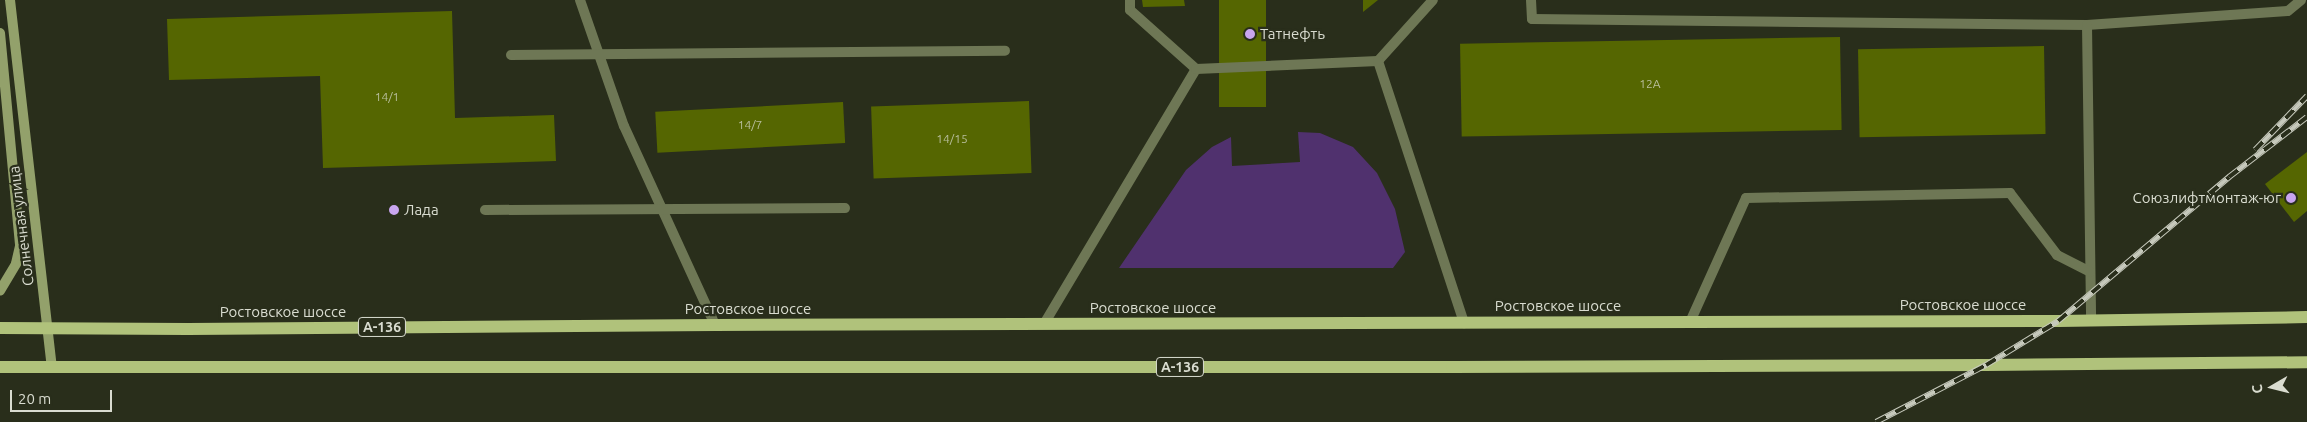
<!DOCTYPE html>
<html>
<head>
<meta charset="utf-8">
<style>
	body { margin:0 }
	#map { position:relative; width:2307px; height:422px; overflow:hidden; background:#292e1b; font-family:Ubuntu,sans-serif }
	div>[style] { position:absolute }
	.green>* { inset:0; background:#50316e }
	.building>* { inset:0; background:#556601; transform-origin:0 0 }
	.lane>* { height:10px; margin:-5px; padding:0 5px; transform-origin:5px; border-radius:5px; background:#6e7755 }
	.secondary>* { height:10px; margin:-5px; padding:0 5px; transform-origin:5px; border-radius:5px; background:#93a16b }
	.primary>* { height:12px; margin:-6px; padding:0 6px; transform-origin:6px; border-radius:6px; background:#b0c27b }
	.rail>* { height:5.5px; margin-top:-2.75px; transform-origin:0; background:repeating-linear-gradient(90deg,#292e1b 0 11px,#c6c9bc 0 22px); box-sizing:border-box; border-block:1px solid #c6c9bc }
	.dots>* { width:14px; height:14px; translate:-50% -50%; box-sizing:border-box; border:2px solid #292e1b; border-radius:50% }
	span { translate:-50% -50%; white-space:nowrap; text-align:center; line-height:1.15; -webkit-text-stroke:4.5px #292e1b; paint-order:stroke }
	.number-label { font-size:12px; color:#b8be9c }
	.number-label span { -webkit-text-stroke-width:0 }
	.shield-label span { padding:1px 4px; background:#292e1b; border:1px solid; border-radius:4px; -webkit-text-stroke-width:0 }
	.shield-label { font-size:14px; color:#d9dcd0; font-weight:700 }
	.poi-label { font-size:15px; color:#d9dcd0 }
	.left { translate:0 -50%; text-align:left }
	.right { translate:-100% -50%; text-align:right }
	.street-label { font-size:15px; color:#d9dcd0 }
	.north { position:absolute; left:2247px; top:362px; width:50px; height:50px; -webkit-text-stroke:4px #292e1b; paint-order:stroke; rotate:262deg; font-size:14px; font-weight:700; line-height:20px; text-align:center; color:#d9dcd0 }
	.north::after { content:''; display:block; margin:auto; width:18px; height:22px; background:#d9dcd0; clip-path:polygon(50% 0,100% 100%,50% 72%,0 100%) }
	.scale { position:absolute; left:10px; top:390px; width:102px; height:22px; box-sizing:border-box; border:2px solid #d9dcd0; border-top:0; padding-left:6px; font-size:15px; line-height:18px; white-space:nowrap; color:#d9dcd0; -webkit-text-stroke:4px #292e1b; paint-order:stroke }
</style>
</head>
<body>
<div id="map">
	<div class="green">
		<i style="clip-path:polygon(1298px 132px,1320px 133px,1353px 147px,1377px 173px,1395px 209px,1405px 252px,1393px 268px,1119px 268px,1186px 170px,1212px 147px,1231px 137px,1232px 166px,1300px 162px)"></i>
	</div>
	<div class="building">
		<i style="clip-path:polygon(1142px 0,1184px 0,1185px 6px,1143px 7px)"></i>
		<i style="left:1219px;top:0;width:47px;height:107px"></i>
		<i style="clip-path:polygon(1363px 0,1378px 0,1363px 12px)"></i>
		<i style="clip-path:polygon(452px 11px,455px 118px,554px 115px,556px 161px,323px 168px,320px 76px,169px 80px,167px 19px)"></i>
		<i style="left:1840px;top:37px;width:93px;height:380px;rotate:89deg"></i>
		<i style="left:2044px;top:46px;width:88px;height:186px;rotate:89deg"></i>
		<i style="left:1029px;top:101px;width:72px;height:158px;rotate:88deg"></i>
		<i style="left:843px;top:102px;width:41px;height:188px;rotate:87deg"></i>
		<i style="clip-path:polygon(2307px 152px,2307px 211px,2294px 222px,2265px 184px)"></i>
	</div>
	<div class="lane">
		<i style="left:580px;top:0;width:133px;rotate:70.8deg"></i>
		<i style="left:624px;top:126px;width:219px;rotate:65.4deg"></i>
		<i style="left:1130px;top:0;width:10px;rotate:90deg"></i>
		<i style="left:1130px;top:10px;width:89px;rotate:41.8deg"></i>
		<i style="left:1531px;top:0;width:19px;rotate:87deg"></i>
		<i style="left:1532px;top:19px;width:555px;rotate:0.62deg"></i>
		<i style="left:2087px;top:25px;width:201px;rotate:-4deg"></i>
		<i style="left:2288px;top:11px;width:17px;rotate:-40deg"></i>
		<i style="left:2087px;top:25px;width:295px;rotate:89.2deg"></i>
		<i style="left:511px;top:55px;width:494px;rotate:-0.5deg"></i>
		<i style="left:1378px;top:61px;width:82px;rotate:-48deg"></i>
		<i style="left:485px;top:210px;width:360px;rotate:-0.3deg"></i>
		<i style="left:1690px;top:322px;width:136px;rotate:-65.7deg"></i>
		<i style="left:1746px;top:198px;width:264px;rotate:-1.1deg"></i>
		<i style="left:2010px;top:193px;width:78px;rotate:52.8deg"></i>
		<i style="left:2057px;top:255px;width:37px;rotate:27deg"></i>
		<i style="left:1044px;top:324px;width:297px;rotate:-59.2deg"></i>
		<i style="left:1196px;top:69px;width:182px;rotate:-2.5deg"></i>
		<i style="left:1378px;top:61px;width:276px;rotate:71.8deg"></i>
	</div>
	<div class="secondary">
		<i style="left:10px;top:0;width:369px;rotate:83.5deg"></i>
		<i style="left:0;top:33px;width:214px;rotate:84.6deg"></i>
		<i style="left:20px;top:246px;width:18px;rotate:103deg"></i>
		<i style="left:16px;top:264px;width:31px;rotate:121deg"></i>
	</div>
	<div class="primary">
		<i style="left:0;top:328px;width:188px;rotate:0.3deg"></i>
		<i style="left:188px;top:329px;width:527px;rotate:-0.43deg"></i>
		<i style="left:715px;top:325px;width:1343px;rotate:-0.17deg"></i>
		<i style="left:2058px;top:321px;width:249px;rotate:-0.9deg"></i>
		<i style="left:0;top:367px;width:1452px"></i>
		<i style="left:1452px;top:367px;width:534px;rotate:-0.21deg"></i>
		<i style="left:1986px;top:365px;width:321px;rotate:-0.5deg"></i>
	</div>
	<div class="rail">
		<i style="left:2255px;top:150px;width:75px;rotate:-46.1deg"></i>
		<i style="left:1876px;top:422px;width:124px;rotate:-27.4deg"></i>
		<i style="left:1986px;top:365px;width:84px;rotate:-31.4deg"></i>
		<i style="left:2058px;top:321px;width:224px;rotate:-40.1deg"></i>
		<i style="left:2229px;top:177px;width:98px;rotate:-37.6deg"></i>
	</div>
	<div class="dots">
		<i style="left:1250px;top:34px;background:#c8a5ef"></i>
		<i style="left:2291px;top:198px;background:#c8a5ef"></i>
		<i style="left:394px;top:210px;background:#c8a5ef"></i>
	</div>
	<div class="number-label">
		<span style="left:1650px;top:84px">12А</span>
		<span style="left:387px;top:97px">14/1</span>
		<span style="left:750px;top:125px">14/7</span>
		<span style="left:952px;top:139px">14/15</span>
	</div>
	<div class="shield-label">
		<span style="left:382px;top:327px">А-136</span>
		<span style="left:1180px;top:367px">А-136</span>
	</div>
	<div class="poi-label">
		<span class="left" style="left:1260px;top:34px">Татнефть</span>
		<span class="right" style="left:2281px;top:198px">Союзлифтмонтаж-юг</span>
		<span class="left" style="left:404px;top:210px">Лада</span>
	</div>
	<div class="street-label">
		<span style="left:21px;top:226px;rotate:-97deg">Солнечная улица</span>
		<span style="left:1963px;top:305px">Ростовское шоссе</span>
		<span style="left:1558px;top:306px">Ростовское шоссе</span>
		<span style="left:1153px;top:308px">Ростовское шоссе</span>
		<span style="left:748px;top:309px">Ростовское шоссе</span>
		<span style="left:283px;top:312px">Ростовское шоссе</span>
	</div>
	<div class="north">С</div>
	<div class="scale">20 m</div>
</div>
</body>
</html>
